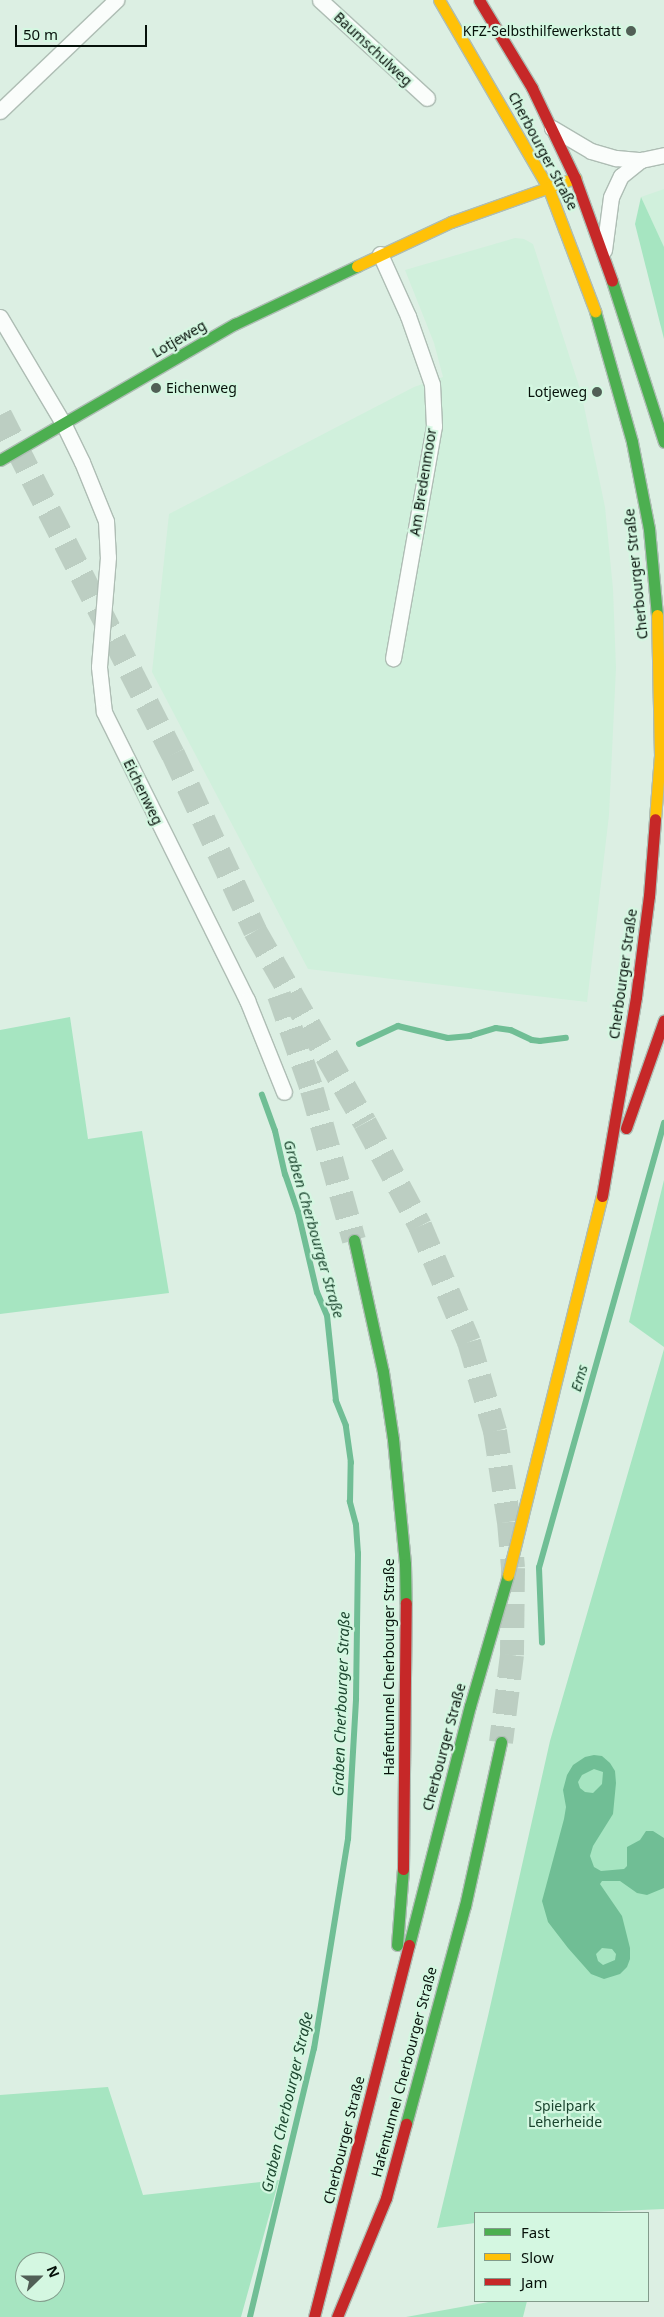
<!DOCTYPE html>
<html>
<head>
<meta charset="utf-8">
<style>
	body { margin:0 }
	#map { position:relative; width:664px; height:2317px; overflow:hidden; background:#dcefe3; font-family:"Noto Sans",sans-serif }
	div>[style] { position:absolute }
	.built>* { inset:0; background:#d0f0dc }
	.green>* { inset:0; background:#a6e5c1 }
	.water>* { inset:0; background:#70be95 }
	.stream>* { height:5.5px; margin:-2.75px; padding:0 2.75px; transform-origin:2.75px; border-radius:2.75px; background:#70be95 }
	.primary-tunnel>* { height:24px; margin-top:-12px; transform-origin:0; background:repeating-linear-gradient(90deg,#bccec2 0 24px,transparent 0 36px) }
	.roads { filter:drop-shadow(1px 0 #aebdb4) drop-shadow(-1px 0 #aebdb4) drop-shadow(0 1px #aebdb4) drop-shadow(0 -1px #aebdb4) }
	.street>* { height:15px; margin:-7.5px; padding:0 7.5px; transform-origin:7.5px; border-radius:7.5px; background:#fafdfb }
	.fast>* { height:11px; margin:-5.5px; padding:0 5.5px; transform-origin:5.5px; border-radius:5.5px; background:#4caf50 }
	.slow>* { height:11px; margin:-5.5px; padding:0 5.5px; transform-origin:5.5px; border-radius:5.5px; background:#ffc107 }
	.jam>* { height:11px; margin:-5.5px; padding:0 5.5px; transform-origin:5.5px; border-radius:5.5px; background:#c62828 }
	.dots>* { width:14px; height:14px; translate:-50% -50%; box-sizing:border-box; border:2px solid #d4f7e1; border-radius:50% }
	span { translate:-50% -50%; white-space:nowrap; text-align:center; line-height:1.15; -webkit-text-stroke:4.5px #d4f7e1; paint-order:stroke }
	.poi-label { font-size:14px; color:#06110a }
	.right { translate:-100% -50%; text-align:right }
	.left { translate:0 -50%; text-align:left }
	.street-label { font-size:14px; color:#06110a }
	.park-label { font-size:14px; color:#1a442e }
	.water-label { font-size:15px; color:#1d4730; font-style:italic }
	.legend { position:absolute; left:474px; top:2212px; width:175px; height:90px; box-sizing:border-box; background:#d4f7e1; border:1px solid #829b8b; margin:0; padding:6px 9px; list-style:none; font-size:15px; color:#06110a }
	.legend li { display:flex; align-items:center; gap:10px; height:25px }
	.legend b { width:25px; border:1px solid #829b8b }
	.north { position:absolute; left:15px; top:2252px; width:50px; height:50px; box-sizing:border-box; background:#d4f7e1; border:1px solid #829b8b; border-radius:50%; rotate:68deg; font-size:14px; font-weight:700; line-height:20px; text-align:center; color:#06110a }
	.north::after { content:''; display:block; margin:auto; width:18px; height:22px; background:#515f56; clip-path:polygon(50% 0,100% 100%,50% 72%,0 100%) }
	.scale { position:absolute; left:15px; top:25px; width:132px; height:22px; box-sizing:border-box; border:2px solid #06110a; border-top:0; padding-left:6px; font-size:15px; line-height:18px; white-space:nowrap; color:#06110a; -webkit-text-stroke:4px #d4f7e1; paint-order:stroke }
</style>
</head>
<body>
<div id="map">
	<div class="built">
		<i style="clip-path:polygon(664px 189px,664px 247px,641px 197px)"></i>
		<i style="clip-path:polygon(515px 238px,524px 239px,533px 244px,581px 392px,605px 507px,613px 589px,616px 668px,609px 815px,587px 1002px,308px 969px,152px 672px,169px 514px,414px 387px,443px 377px,434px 343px,405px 270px)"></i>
	</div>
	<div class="green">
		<i style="clip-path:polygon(641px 197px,664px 247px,664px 339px,635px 224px)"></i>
		<i style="clip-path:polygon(70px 1017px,88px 1139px,142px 1131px,169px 1293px,0 1314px,0 1030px)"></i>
		<i style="clip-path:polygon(664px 1180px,664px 1347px,629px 1322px)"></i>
		<i style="clip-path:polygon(664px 1349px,664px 2209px,573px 2213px,475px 2213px,475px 2223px,437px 2228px,488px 2016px,550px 1741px)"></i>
		<i style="clip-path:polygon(evenodd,108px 2087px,143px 2195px,279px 2180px,241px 2317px,0 2317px,0 2095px,108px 2087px,25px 2262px,55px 2262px,55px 2292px,25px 2292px,25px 2262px)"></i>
		<i style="clip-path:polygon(494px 2301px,527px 2301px,523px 2317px,406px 2317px)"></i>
	</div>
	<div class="water">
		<i style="clip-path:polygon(evenodd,594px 1755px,602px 1756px,610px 1763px,615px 1771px,616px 1783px,613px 1814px,593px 1846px,590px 1856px,594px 1867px,601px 1871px,624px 1869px,627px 1866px,627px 1847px,640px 1840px,646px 1831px,653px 1831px,664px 1838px,664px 1888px,647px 1895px,637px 1893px,620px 1881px,602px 1881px,600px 1884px,622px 1916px,630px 1948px,630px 1959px,627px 1967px,620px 1974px,604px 1979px,591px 1974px,568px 1948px,548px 1922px,542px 1901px,564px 1819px,566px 1807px,563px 1790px,567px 1775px,573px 1765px,585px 1757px,594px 1755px,594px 1769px,603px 1772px,602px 1784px,593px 1793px,585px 1792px,580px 1788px,578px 1782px,582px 1775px,594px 1769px,594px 1755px,602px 1948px,612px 1949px,616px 1954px,615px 1960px,603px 1965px,598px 1961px,596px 1954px,602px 1948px)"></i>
	</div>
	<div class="stream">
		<i style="left:359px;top:1044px;width:43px;rotate:-24.8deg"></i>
		<i style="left:398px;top:1026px;width:51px;rotate:13.5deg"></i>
		<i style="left:448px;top:1038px;width:22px;rotate:-5deg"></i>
		<i style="left:470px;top:1036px;width:27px;rotate:-17deg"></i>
		<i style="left:496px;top:1028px;width:15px;rotate:8deg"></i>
		<i style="left:511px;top:1030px;width:23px;rotate:25deg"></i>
		<i style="left:532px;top:1040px;width:8px;rotate:7deg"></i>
		<i style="left:540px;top:1041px;width:26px;rotate:-7deg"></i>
		<i style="left:542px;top:1643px;width:75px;rotate:-92.3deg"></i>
		<i style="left:539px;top:1568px;width:462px;rotate:-74.3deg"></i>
		<i style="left:250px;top:2317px;width:276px;rotate:-76.6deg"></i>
		<i style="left:314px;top:2049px;width:213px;rotate:-80.8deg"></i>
		<i style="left:348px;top:1839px;width:140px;rotate:-86.7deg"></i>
		<i style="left:356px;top:1699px;width:145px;rotate:-89.2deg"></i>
		<i style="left:358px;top:1554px;width:29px;rotate:-94deg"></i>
		<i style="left:356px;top:1525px;width:24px;rotate:-105deg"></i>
		<i style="left:350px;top:1502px;width:39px;rotate:-89deg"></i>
		<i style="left:351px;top:1463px;width:37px;rotate:-98deg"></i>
		<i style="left:346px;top:1426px;width:27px;rotate:-112deg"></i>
		<i style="left:336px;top:1401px;width:85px;rotate:-96deg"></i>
		<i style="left:327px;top:1316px;width:25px;rotate:-113deg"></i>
		<i style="left:317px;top:1293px;width:83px;rotate:-103.2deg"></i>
		<i style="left:298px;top:1212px;width:39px;rotate:-109deg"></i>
		<i style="left:285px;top:1175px;width:45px;rotate:-102.8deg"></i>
		<i style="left:275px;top:1131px;width:38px;rotate:-110deg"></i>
	</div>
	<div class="primary-tunnel">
		<i style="left:0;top:415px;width:381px;rotate:63deg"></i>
		<i style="left:173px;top:754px;width:195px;rotate:65.1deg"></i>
		<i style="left:255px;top:931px;width:221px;rotate:60.2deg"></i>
		<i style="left:365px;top:1123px;width:117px;rotate:61.9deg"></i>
		<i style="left:420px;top:1226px;width:126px;rotate:67.1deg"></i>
		<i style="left:469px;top:1342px;width:93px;rotate:73.7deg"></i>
		<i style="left:495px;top:1431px;width:92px;rotate:81.3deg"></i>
		<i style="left:509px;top:1522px;width:46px;rotate:85deg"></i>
		<i style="left:513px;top:1568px;width:87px;rotate:90.7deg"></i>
		<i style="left:512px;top:1655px;width:88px;rotate:97.2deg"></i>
		<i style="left:279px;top:995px;width:101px;rotate:70.8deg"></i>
		<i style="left:312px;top:1090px;width:156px;rotate:74.4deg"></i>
	</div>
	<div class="roads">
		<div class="street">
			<i style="left:320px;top:0;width:145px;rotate:42.5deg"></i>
			<i style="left:0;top:111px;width:161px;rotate:-43.7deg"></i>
			<i style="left:552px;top:128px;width:45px;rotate:30.5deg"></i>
			<i style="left:591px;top:151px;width:26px;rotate:16deg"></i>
			<i style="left:616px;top:158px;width:25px;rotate:5deg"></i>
			<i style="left:641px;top:160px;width:24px;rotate:-12deg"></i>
			<i style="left:604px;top:250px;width:53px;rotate:-82.5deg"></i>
			<i style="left:611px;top:197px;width:23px;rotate:-65deg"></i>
			<i style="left:621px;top:176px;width:26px;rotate:-39deg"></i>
			<i style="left:380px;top:254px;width:68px;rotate:65.7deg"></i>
			<i style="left:408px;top:316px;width:72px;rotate:70.6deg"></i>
			<i style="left:432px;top:384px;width:42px;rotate:87.3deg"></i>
			<i style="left:434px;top:426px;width:236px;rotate:100deg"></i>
			<i style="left:0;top:317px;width:126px;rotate:59.3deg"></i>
			<i style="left:64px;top:425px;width:41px;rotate:64.1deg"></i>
			<i style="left:82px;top:462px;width:64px;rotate:67.9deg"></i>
			<i style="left:106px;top:521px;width:36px;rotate:87deg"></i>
			<i style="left:108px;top:557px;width:110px;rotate:94.7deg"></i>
			<i style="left:99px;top:667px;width:45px;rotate:83.7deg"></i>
			<i style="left:104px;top:712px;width:322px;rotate:63.6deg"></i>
			<i style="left:247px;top:1000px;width:99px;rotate:68.1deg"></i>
		</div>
		<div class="fast">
			<i style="left:612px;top:281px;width:169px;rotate:72.1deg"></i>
			<i style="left:595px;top:311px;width:136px;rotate:74.2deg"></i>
			<i style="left:632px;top:442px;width:89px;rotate:78.9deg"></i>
			<i style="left:649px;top:529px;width:86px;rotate:84.7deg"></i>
			<i style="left:0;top:460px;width:272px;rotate:-30.1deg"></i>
			<i style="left:235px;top:324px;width:135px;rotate:-25.4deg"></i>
			<i style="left:354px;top:1240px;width:135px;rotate:77.6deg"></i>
			<i style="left:383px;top:1372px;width:68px;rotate:81.5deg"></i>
			<i style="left:393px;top:1439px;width:126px;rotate:84.5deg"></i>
			<i style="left:405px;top:1564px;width:39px;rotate:89deg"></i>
			<i style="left:397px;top:1945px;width:76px;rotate:-85.5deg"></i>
			<i style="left:409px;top:1945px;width:247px;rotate:-75.7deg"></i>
			<i style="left:470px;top:1706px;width:136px;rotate:-73.8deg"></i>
			<i style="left:406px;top:2124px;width:226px;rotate:-74.9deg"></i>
			<i style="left:465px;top:1906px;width:168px;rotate:-77.6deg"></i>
		</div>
		<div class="slow">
			<i style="left:439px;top:0;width:216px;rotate:59.8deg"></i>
			<i style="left:548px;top:187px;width:133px;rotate:69.2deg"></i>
			<i style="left:357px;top:266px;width:104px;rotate:-25.1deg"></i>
			<i style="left:451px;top:222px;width:132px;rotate:-19.5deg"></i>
			<i style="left:655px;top:819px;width:64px;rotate:-85.5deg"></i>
			<i style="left:660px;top:755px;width:140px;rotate:-91.2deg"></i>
			<i style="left:508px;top:1575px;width:390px;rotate:-76.1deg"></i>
		</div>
		<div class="jam">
			<i style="left:479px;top:0;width:103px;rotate:58.9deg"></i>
			<i style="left:532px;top:88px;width:100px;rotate:64.5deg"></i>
			<i style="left:575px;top:178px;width:109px;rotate:70.2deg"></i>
			<i style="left:626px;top:1128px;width:114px;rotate:-70.6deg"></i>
			<i style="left:602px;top:1196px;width:202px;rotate:-80.3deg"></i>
			<i style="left:636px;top:997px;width:102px;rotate:-82.7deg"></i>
			<i style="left:649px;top:896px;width:77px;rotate:-85.5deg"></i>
			<i style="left:403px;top:1869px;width:266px;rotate:-89.4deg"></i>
			<i style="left:314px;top:2317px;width:384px;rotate:-75.7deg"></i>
			<i style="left:337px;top:2317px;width:129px;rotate:-67.6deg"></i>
			<i style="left:386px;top:2198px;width:77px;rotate:-74.9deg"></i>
		</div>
	</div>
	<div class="dots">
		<i style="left:631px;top:31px;background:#515f56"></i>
		<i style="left:156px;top:388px;background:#515f56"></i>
		<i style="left:597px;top:392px;background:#515f56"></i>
	</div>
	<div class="poi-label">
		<span class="right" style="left:621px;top:31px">KFZ-Selbsthilfewerkstatt</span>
		<span class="left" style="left:166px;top:388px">Eichenweg</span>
		<span class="right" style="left:587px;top:392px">Lotjeweg</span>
	</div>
	<div class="street-label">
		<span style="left:373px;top:49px;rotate:43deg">Baumschulweg</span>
		<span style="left:543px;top:151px;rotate:62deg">Cherbourger Straße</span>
		<span style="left:179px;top:339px;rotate:-30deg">Lotjeweg</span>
		<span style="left:423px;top:482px;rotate:-81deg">Am Bredenmoor</span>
		<span style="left:636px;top:574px;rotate:-96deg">Cherbourger Straße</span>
		<span style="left:143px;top:792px;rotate:64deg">Eichenweg</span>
		<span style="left:623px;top:974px;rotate:-82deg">Cherbourger Straße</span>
		<span style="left:389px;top:1667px;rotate:-90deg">Hafentunnel Cherbourger Straße</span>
		<span style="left:444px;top:1747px;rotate:-75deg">Cherbourger Straße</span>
		<span style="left:404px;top:2072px;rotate:-75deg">Hafentunnel Cherbourger Straße</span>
		<span style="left:344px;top:2140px;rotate:-76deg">Cherbourger Straße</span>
	</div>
	<div class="park-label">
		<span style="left:565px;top:2114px">Spielpark<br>Leherheide</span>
	</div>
	<div class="water-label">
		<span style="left:314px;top:1229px;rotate:74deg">Graben Cherbourger Straße</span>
		<span style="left:579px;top:1378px;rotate:-74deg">Ems</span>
		<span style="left:341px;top:1704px;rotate:-88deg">Graben Cherbourger Straße</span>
		<span style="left:287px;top:2102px;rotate:-77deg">Graben Cherbourger Straße</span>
	</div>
	<ul class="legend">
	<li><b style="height:6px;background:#4caf50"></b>Fast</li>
	<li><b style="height:6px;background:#ffc107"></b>Slow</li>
	<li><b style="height:6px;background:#c62828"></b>Jam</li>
	</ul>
	<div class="north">N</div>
	<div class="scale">50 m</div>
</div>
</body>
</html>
